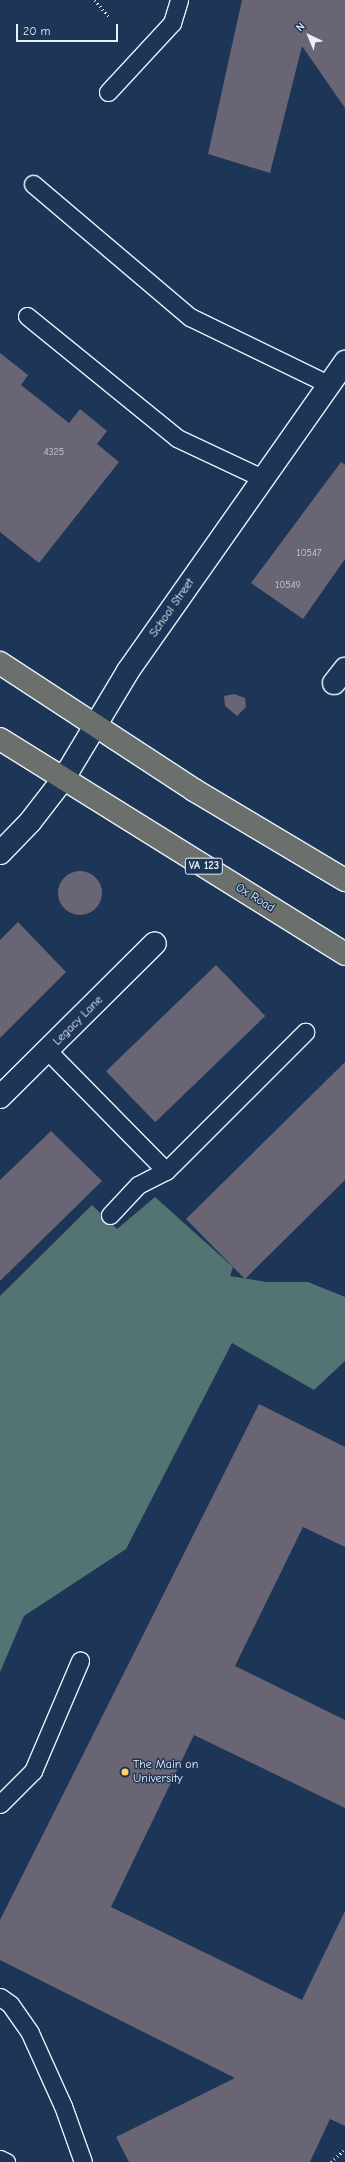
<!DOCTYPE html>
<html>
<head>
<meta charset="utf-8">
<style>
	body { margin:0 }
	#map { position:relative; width:345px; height:2162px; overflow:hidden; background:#1d3557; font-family:"Comic Neue",sans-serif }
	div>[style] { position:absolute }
	.green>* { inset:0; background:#547473 }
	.building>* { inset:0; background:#696574; transform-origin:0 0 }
	.round { border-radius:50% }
	.path>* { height:2.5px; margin-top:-1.25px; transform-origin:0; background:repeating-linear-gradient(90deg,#e8f1f8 0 1px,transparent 0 4px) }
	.roads { filter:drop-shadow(1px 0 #e8f1f8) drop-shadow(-1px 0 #e8f1f8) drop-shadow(0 1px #e8f1f8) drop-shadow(0 -1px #e8f1f8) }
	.lane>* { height:17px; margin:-8.5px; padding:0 8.5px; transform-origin:8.5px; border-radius:8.5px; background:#1d3557 }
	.street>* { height:22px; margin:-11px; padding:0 11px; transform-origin:11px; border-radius:11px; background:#1d3557 }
	.primary>* { height:22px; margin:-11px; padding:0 11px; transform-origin:11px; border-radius:11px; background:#6b706d }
	.dots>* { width:11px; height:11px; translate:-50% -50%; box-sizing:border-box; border:2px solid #1d3557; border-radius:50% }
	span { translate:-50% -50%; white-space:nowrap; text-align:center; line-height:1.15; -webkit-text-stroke:3px #1d3557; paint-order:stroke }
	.number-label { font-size:10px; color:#c8ced7 }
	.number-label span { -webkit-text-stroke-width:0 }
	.shield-label span { padding:1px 3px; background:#1d3557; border:1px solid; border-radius:3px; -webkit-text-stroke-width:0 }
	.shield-label { font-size:11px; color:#e8f1f8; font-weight:700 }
	.street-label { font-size:12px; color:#e8f1f8 }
	.poi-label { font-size:12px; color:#e8f1f8 }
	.left { translate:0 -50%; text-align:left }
	.north { position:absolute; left:289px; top:16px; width:40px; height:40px; -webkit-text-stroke:3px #1d3557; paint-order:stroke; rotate:316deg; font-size:11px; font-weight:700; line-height:16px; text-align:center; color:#e8f1f8 }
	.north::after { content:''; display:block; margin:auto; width:14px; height:18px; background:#e8f1f8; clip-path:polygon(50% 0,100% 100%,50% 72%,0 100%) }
	.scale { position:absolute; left:16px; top:24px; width:102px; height:18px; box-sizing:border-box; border:2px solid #e8f1f8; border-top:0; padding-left:5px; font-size:12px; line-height:14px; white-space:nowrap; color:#e8f1f8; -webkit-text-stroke:3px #1d3557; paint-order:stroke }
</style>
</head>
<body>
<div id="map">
	<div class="green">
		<i style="clip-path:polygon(155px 1197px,233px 1267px,230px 1276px,267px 1282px,308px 1282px,345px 1297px,345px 1361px,314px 1390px,232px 1343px,126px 1549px,24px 1616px,0 1672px,0 1296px,92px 1205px,117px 1229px)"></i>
	</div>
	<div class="building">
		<i style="clip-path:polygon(242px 0,345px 0,345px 108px,302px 46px,270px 173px,208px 154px)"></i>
		<i style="clip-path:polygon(0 353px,28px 375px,21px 385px,69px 423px,80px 409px,107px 431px,97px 444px,119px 462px,39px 563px,0 532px)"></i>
		<i style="clip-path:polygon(341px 462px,345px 465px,345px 559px,303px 619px,251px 583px)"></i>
		<i style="clip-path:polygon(234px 694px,245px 698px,246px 707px,237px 716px,225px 706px,224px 696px)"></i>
		<i class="round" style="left:58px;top:871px;width:44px;height:44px"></i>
		<i style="clip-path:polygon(18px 922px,66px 972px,0 1038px,0 940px)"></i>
		<i style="left:216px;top:965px;width:71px;height:153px;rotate:46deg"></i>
		<i style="clip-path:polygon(345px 1062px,345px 1180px,245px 1279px,186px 1219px)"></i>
		<i style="clip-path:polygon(51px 1131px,102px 1181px,0 1281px,0 1180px)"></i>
		<i style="clip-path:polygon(259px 1404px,345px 1447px,345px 1547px,303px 1527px,235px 1666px,345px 1720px,345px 1808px,194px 1735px,111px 1907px,302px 2000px,345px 1911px,345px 2126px,330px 2119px,310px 2162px,129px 2162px,116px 2137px,235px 2078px,0 1960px,0 1920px)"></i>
	</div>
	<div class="path">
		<i style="left:95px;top:0;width:23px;rotate:50deg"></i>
		<i style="left:331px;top:2162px;width:19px;rotate:-43deg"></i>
	</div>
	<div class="roads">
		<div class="lane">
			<i style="left:108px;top:92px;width:94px;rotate:-47.2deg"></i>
			<i style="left:172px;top:23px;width:24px;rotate:-73deg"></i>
			<i style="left:33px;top:184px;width:206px;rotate:40.3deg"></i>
			<i style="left:190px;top:317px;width:153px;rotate:25.9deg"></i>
			<i style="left:27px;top:316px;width:193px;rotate:39.1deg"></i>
			<i style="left:177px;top:438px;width:94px;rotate:25.2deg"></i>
			<i style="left:48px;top:1051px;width:168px;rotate:45.5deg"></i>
			<i style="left:166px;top:1171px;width:197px;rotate:-45deg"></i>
			<i style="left:110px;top:1215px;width:41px;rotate:-47deg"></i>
			<i style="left:138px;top:1185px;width:31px;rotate:-27deg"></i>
			<i style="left:0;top:1804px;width:47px;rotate:-45deg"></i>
			<i style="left:33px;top:1771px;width:120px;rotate:-66.9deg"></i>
			<i style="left:0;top:1997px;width:12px;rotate:35deg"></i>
			<i style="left:10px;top:2004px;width:35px;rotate:55deg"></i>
			<i style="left:30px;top:2033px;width:80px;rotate:65.7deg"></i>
			<i style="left:63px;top:2106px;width:59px;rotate:70.3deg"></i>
			<i style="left:0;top:2159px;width:7px;rotate:27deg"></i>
		</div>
		<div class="street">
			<i style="left:334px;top:683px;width:18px;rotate:-52deg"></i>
			<i style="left:0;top:853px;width:43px;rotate:-45.9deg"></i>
			<i style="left:30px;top:822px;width:56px;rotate:-52.3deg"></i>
			<i style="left:64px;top:778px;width:125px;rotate:-59.1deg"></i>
			<i style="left:128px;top:671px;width:378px;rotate:-54.9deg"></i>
			<i style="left:0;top:1097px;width:218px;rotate:-44.8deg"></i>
		</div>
		<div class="primary">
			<i style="left:0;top:663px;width:232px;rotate:33.2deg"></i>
			<i style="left:194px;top:790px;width:176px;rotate:30.8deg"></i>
			<i style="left:0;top:739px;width:407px;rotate:31.9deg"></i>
		</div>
	</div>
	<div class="dots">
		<i style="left:125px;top:1772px;background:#ffd166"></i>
	</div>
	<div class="number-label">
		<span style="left:54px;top:453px">4325</span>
		<span style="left:309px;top:554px">10547</span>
		<span style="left:288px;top:586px">10549</span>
	</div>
	<div class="shield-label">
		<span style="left:204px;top:866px">VA 123</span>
	</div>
	<div class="street-label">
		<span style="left:172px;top:608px;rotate:-55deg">School Street</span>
		<span style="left:255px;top:898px;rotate:32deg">Ox Road</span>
		<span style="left:78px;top:1021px;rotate:-45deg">Legacy Lane</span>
	</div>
	<div class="poi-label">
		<span class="left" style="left:133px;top:1772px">The Main on<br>University</span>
	</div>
	<div class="north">N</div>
	<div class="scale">20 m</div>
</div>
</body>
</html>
